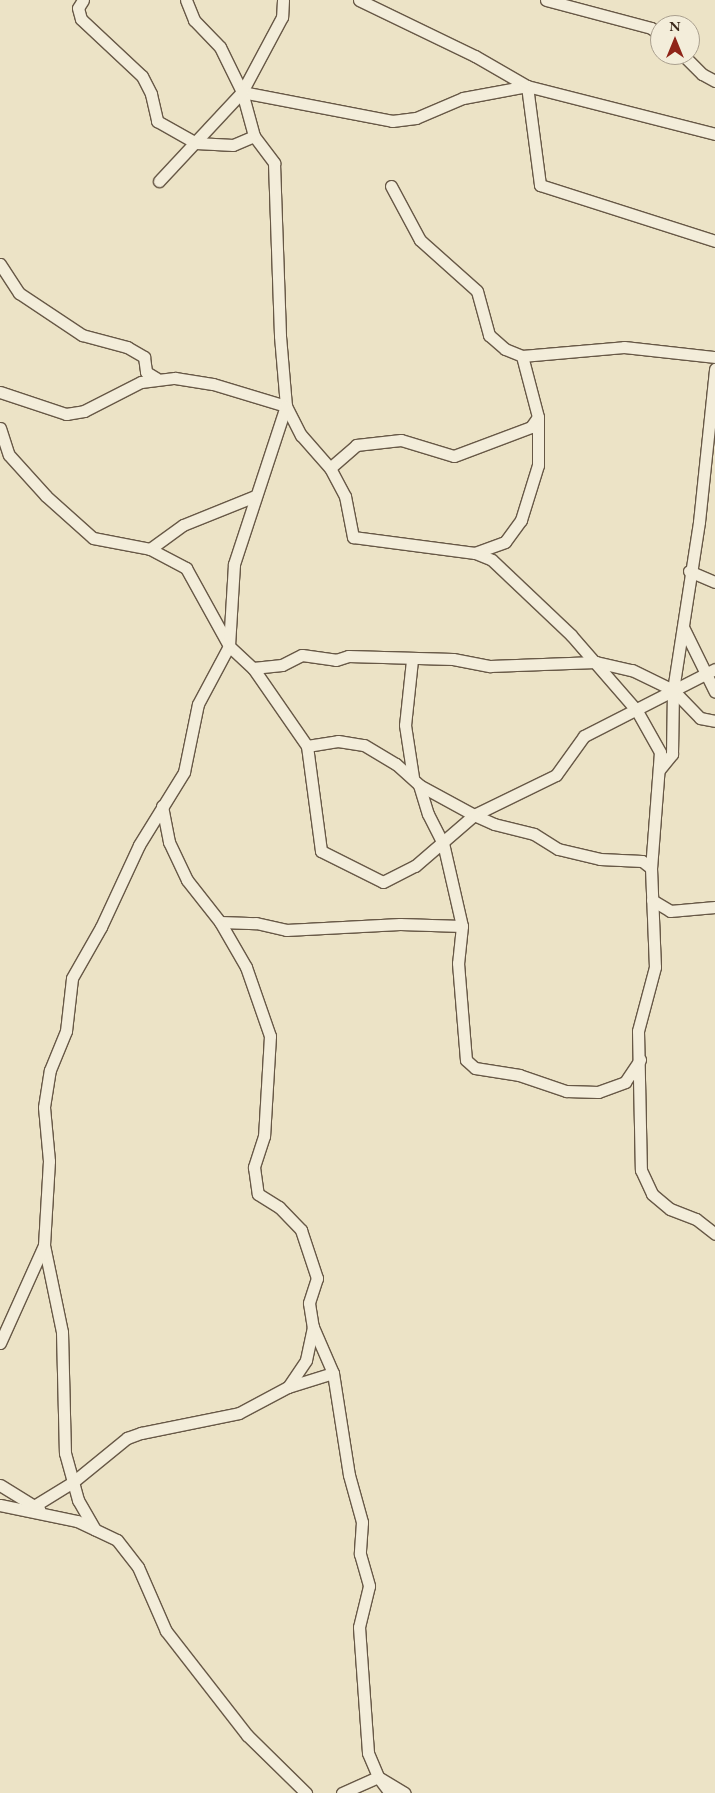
<!DOCTYPE html>
<html>
<head>
<meta charset="utf-8">
<style>
	body { margin:0 }
	#map { position:relative; width:715px; height:1793px; overflow:hidden; background:#ece3c6; font-family:"EB Garamond",serif }
	div>[style] { position:absolute }
	.roads { filter:drop-shadow(1px 0 #675846) drop-shadow(-1px 0 #675846) drop-shadow(0 1px #675846) drop-shadow(0 -1px #675846) }
	.street>* { height:11px; margin:-5.5px; padding:0 5.5px; transform-origin:5.5px; border-radius:5.5px; background:#f3edda }
	span { translate:-50% -50%; white-space:nowrap; text-align:center; line-height:1.15; -webkit-text-stroke:4.5px #f3edda; paint-order:stroke }
	.north { position:absolute; left:650px; top:15px; width:50px; height:50px; box-sizing:border-box; background:#f3edda; border:1px solid #a99f8e; border-radius:50%; rotate:0deg; font-size:14px; font-weight:700; line-height:20px; text-align:center; color:#3b291b }
	.north::after { content:''; display:block; margin:auto; width:18px; height:22px; background:#8f2418; clip-path:polygon(50% 0,100% 100%,50% 72%,0 100%) }
</style>
</head>
<body>
<div id="map">
	<div class="roads">
		<div class="street">
			<i style="left:83px;top:0;width:9px;rotate:122deg"></i>
			<i style="left:78px;top:8px;width:11px;rotate:75deg"></i>
			<i style="left:81px;top:19px;width:83px;rotate:43.1deg"></i>
			<i style="left:142px;top:76px;width:20px;rotate:63deg"></i>
			<i style="left:151px;top:94px;width:28px;rotate:77deg"></i>
			<i style="left:157px;top:121px;width:45px;rotate:29.4deg"></i>
			<i style="left:196px;top:143px;width:37px;rotate:3deg"></i>
			<i style="left:233px;top:145px;width:23px;rotate:-23deg"></i>
			<i style="left:186px;top:0;width:22px;rotate:68deg"></i>
			<i style="left:194px;top:20px;width:37px;rotate:46deg"></i>
			<i style="left:220px;top:47px;width:50px;rotate:63.9deg"></i>
			<i style="left:242px;top:92px;width:153px;rotate:10.9deg"></i>
			<i style="left:392px;top:121px;width:24px;rotate:-7deg"></i>
			<i style="left:416px;top:118px;width:51px;rotate:-23.1deg"></i>
			<i style="left:463px;top:98px;width:65px;rotate:-10.6deg"></i>
			<i style="left:283px;top:0;width:17px;rotate:93deg"></i>
			<i style="left:282px;top:17px;width:85px;rotate:118.1deg"></i>
			<i style="left:242px;top:92px;width:46px;rotate:74.7deg"></i>
			<i style="left:254px;top:136px;width:34px;rotate:53deg"></i>
			<i style="left:274px;top:163px;width:173px;rotate:88deg"></i>
			<i style="left:280px;top:336px;width:70px;rotate:85.1deg"></i>
			<i style="left:286px;top:406px;width:33px;rotate:63deg"></i>
			<i style="left:301px;top:435px;width:44px;rotate:48.7deg"></i>
			<i style="left:330px;top:468px;width:35px;rotate:-41deg"></i>
			<i style="left:356px;top:445px;width:45px;rotate:-6.3deg"></i>
			<i style="left:401px;top:440px;width:55px;rotate:16.8deg"></i>
			<i style="left:454px;top:456px;width:82px;rotate:-20.6deg"></i>
			<i style="left:531px;top:427px;width:12px;rotate:-55deg"></i>
			<i style="left:359px;top:0;width:129px;rotate:25.8deg"></i>
			<i style="left:475px;top:56px;width:60px;rotate:30deg"></i>
			<i style="left:527px;top:86px;width:194px;rotate:14.3deg"></i>
			<i style="left:546px;top:0;width:109px;rotate:14.9deg"></i>
			<i style="left:651px;top:28px;width:11px;rotate:38deg"></i>
			<i style="left:683px;top:55px;width:27px;rotate:45deg"></i>
			<i style="left:702px;top:74px;width:15px;rotate:28deg"></i>
			<i style="left:527px;top:86px;width:100px;rotate:82.5deg"></i>
			<i style="left:540px;top:185px;width:184px;rotate:17.7deg"></i>
			<i style="left:159px;top:181px;width:122px;rotate:-47deg"></i>
			<i style="left:391px;top:186px;width:61px;rotate:61.8deg"></i>
			<i style="left:420px;top:240px;width:76px;rotate:41.8deg"></i>
			<i style="left:477px;top:291px;width:46px;rotate:74.7deg"></i>
			<i style="left:489px;top:335px;width:21px;rotate:41deg"></i>
			<i style="left:505px;top:349px;width:18px;rotate:22deg"></i>
			<i style="left:522px;top:356px;width:63px;rotate:75.3deg"></i>
			<i style="left:538px;top:417px;width:48px;rotate:90deg"></i>
			<i style="left:538px;top:465px;width:58px;rotate:107.2deg"></i>
			<i style="left:521px;top:520px;width:27px;rotate:126deg"></i>
			<i style="left:505px;top:542px;width:32px;rotate:160deg"></i>
			<i style="left:0;top:264px;width:35px;rotate:57deg"></i>
			<i style="left:19px;top:293px;width:76px;rotate:33.7deg"></i>
			<i style="left:82px;top:335px;width:47px;rotate:14.9deg"></i>
			<i style="left:127px;top:347px;width:20px;rotate:30deg"></i>
			<i style="left:144px;top:357px;width:15px;rotate:82deg"></i>
			<i style="left:146px;top:372px;width:12px;rotate:31deg"></i>
			<i style="left:522px;top:356px;width:102px;rotate:-5deg"></i>
			<i style="left:624px;top:347px;width:92px;rotate:6.3deg"></i>
			<i style="left:0;top:392px;width:70px;rotate:18.4deg"></i>
			<i style="left:66px;top:414px;width:18px;rotate:-9deg"></i>
			<i style="left:84px;top:411px;width:64px;rotate:-27deg"></i>
			<i style="left:141px;top:382px;width:34px;rotate:-7deg"></i>
			<i style="left:175px;top:378px;width:38px;rotate:9deg"></i>
			<i style="left:213px;top:384px;width:76px;rotate:16.8deg"></i>
			<i style="left:0;top:428px;width:28px;rotate:72deg"></i>
			<i style="left:9px;top:455px;width:55px;rotate:47.9deg"></i>
			<i style="left:46px;top:496px;width:63px;rotate:41.8deg"></i>
			<i style="left:93px;top:538px;width:58px;rotate:10.9deg"></i>
			<i style="left:150px;top:549px;width:41px;rotate:27.8deg"></i>
			<i style="left:186px;top:568px;width:89px;rotate:61.1deg"></i>
			<i style="left:229px;top:646px;width:33px;rotate:43deg"></i>
			<i style="left:253px;top:668px;width:95px;rotate:55.3deg"></i>
			<i style="left:307px;top:746px;width:106px;rotate:82.4deg"></i>
			<i style="left:321px;top:851px;width:69px;rotate:26.6deg"></i>
			<i style="left:383px;top:882px;width:36px;rotate:-27deg"></i>
			<i style="left:415px;top:866px;width:78px;rotate:-40.8deg"></i>
			<i style="left:474px;top:815px;width:91px;rotate:-26deg"></i>
			<i style="left:556px;top:775px;width:48px;rotate:-54.3deg"></i>
			<i style="left:584px;top:736px;width:147px;rotate:-27.1deg"></i>
			<i style="left:330px;top:468px;width:32px;rotate:62deg"></i>
			<i style="left:345px;top:496px;width:42px;rotate:79deg"></i>
			<i style="left:353px;top:537px;width:123px;rotate:7.5deg"></i>
			<i style="left:475px;top:553px;width:18px;rotate:22deg"></i>
			<i style="left:492px;top:560px;width:109px;rotate:43.5deg"></i>
			<i style="left:571px;top:635px;width:101px;rotate:49deg"></i>
			<i style="left:637px;top:711px;width:47px;rotate:60.7deg"></i>
			<i style="left:660px;top:752px;width:116px;rotate:94.4deg"></i>
			<i style="left:150px;top:549px;width:41px;rotate:-36deg"></i>
			<i style="left:183px;top:525px;width:78px;rotate:-21.9deg"></i>
			<i style="left:689px;top:571px;width:28px;rotate:23deg"></i>
			<i style="left:683px;top:627px;width:72px;rotate:63.8deg"></i>
			<i style="left:412px;top:660px;width:65px;rotate:96.1deg"></i>
			<i style="left:405px;top:725px;width:53px;rotate:81.3deg"></i>
			<i style="left:253px;top:668px;width:29px;rotate:-6deg"></i>
			<i style="left:282px;top:665px;width:22px;rotate:-27deg"></i>
			<i style="left:302px;top:655px;width:34px;rotate:8deg"></i>
			<i style="left:336px;top:660px;width:13px;rotate:-18deg"></i>
			<i style="left:348px;top:656px;width:105px;rotate:1.6deg"></i>
			<i style="left:453px;top:659px;width:38px;rotate:11deg"></i>
			<i style="left:490px;top:666px;width:106px;rotate:-2.2deg"></i>
			<i style="left:596px;top:662px;width:37px;rotate:13deg"></i>
			<i style="left:632px;top:670px;width:46px;rotate:26deg"></i>
			<i style="left:673px;top:690px;width:39px;rotate:46deg"></i>
			<i style="left:700px;top:718px;width:15px;rotate:11deg"></i>
			<i style="left:307px;top:746px;width:31px;rotate:-9deg"></i>
			<i style="left:338px;top:741px;width:26px;rotate:9deg"></i>
			<i style="left:364px;top:745px;width:37px;rotate:31deg"></i>
			<i style="left:396px;top:764px;width:31px;rotate:42deg"></i>
			<i style="left:419px;top:785px;width:30px;rotate:73deg"></i>
			<i style="left:428px;top:814px;width:33px;rotate:63deg"></i>
			<i style="left:443px;top:843px;width:85px;rotate:77.1deg"></i>
			<i style="left:462px;top:926px;width:37px;rotate:96deg"></i>
			<i style="left:458px;top:963px;width:97px;rotate:85.3deg"></i>
			<i style="left:466px;top:1060px;width:12px;rotate:42deg"></i>
			<i style="left:475px;top:1068px;width:45px;rotate:9deg"></i>
			<i style="left:519px;top:1075px;width:50px;rotate:18.8deg"></i>
			<i style="left:566px;top:1091px;width:32px;rotate:2deg"></i>
			<i style="left:598px;top:1092px;width:29px;rotate:-20deg"></i>
			<i style="left:625px;top:1082px;width:27px;rotate:-56deg"></i>
			<i style="left:659px;top:770px;width:21px;rotate:-51deg"></i>
			<i style="left:672px;top:754px;width:64px;rotate:-89.1deg"></i>
			<i style="left:673px;top:690px;width:170px;rotate:-81.2deg"></i>
			<i style="left:699px;top:522px;width:154px;rotate:-84deg"></i>
			<i style="left:419px;top:785px;width:63px;rotate:28.6deg"></i>
			<i style="left:474px;top:815px;width:22px;rotate:24deg"></i>
			<i style="left:494px;top:824px;width:41px;rotate:14deg"></i>
			<i style="left:534px;top:834px;width:28px;rotate:32deg"></i>
			<i style="left:558px;top:849px;width:43px;rotate:13.4deg"></i>
			<i style="left:600px;top:859px;width:42px;rotate:2.7deg"></i>
			<i style="left:642px;top:861px;width:11px;rotate:38deg"></i>
			<i style="left:651px;top:868px;width:99px;rotate:87.7deg"></i>
			<i style="left:655px;top:967px;width:66px;rotate:104.9deg"></i>
			<i style="left:638px;top:1031px;width:139px;rotate:88.8deg"></i>
			<i style="left:641px;top:1170px;width:26px;rotate:65deg"></i>
			<i style="left:652px;top:1194px;width:23px;rotate:40deg"></i>
			<i style="left:670px;top:1209px;width:28px;rotate:21deg"></i>
			<i style="left:696px;top:1219px;width:24px;rotate:38deg"></i>
			<i style="left:162px;top:806px;width:37px;rotate:79deg"></i>
			<i style="left:169px;top:842px;width:42px;rotate:64.7deg"></i>
			<i style="left:187px;top:880px;width:53px;rotate:51.8deg"></i>
			<i style="left:220px;top:922px;width:52px;rotate:60deg"></i>
			<i style="left:246px;top:967px;width:73px;rotate:70.8deg"></i>
			<i style="left:270px;top:1036px;width:100px;rotate:93.4deg"></i>
			<i style="left:264px;top:1136px;width:33px;rotate:108deg"></i>
			<i style="left:254px;top:1167px;width:27px;rotate:82deg"></i>
			<i style="left:258px;top:1194px;width:25px;rotate:32deg"></i>
			<i style="left:279px;top:1207px;width:32px;rotate:46deg"></i>
			<i style="left:301px;top:1230px;width:51px;rotate:71.6deg"></i>
			<i style="left:317px;top:1278px;width:26px;rotate:108deg"></i>
			<i style="left:309px;top:1303px;width:24px;rotate:81deg"></i>
			<i style="left:313px;top:1327px;width:50px;rotate:66.5deg"></i>
			<i style="left:333px;top:1373px;width:103px;rotate:81.1deg"></i>
			<i style="left:349px;top:1475px;width:49px;rotate:74.5deg"></i>
			<i style="left:362px;top:1522px;width:32px;rotate:94deg"></i>
			<i style="left:360px;top:1554px;width:33px;rotate:74deg"></i>
			<i style="left:369px;top:1586px;width:42px;rotate:103.7deg"></i>
			<i style="left:359px;top:1627px;width:126px;rotate:85.9deg"></i>
			<i style="left:368px;top:1753px;width:26px;rotate:67deg"></i>
			<i style="left:378px;top:1777px;width:20px;rotate:53deg"></i>
			<i style="left:652px;top:900px;width:21px;rotate:31deg"></i>
			<i style="left:670px;top:911px;width:45px;rotate:-5.1deg"></i>
			<i style="left:220px;top:922px;width:36px;rotate:2deg"></i>
			<i style="left:256px;top:923px;width:31px;rotate:13deg"></i>
			<i style="left:286px;top:930px;width:114px;rotate:-3deg"></i>
			<i style="left:400px;top:924px;width:62px;rotate:1.8deg"></i>
			<i style="left:44px;top:1245px;width:89px;rotate:78.3deg"></i>
			<i style="left:62px;top:1332px;width:121px;rotate:88.6deg"></i>
			<i style="left:65px;top:1453px;width:49px;rotate:74.5deg"></i>
			<i style="left:78px;top:1500px;width:34px;rotate:60deg"></i>
			<i style="left:0;top:1343px;width:107px;rotate:-65.8deg"></i>
			<i style="left:44px;top:1245px;width:84px;rotate:-86.6deg"></i>
			<i style="left:49px;top:1161px;width:54px;rotate:-95.3deg"></i>
			<i style="left:44px;top:1107px;width:37px;rotate:-81deg"></i>
			<i style="left:50px;top:1070px;width:42px;rotate:-67.7deg"></i>
			<i style="left:66px;top:1031px;width:53px;rotate:-83.5deg"></i>
			<i style="left:72px;top:978px;width:59px;rotate:-60.4deg"></i>
			<i style="left:101px;top:927px;width:90px;rotate:-65.1deg"></i>
			<i style="left:139px;top:845px;width:86px;rotate:-58.3deg"></i>
			<i style="left:184px;top:772px;width:69px;rotate:-78.4deg"></i>
			<i style="left:198px;top:704px;width:66px;rotate:-61.9deg"></i>
			<i style="left:229px;top:646px;width:82px;rotate:-86.5deg"></i>
			<i style="left:234px;top:564px;width:166px;rotate:-71.8deg"></i>
			<i style="left:288px;top:1387px;width:32px;rotate:-56deg"></i>
			<i style="left:306px;top:1360px;width:34px;rotate:-78deg"></i>
			<i style="left:0;top:1485px;width:46px;rotate:31.6deg"></i>
			<i style="left:0;top:1505px;width:79px;rotate:11.7deg"></i>
			<i style="left:77px;top:1521px;width:44px;rotate:25.4deg"></i>
			<i style="left:117px;top:1540px;width:34px;rotate:52deg"></i>
			<i style="left:138px;top:1567px;width:70px;rotate:66.4deg"></i>
			<i style="left:166px;top:1631px;width:132px;rotate:52.1deg"></i>
			<i style="left:247px;top:1735px;width:83px;rotate:44.5deg"></i>
			<i style="left:34px;top:1506px;width:46px;rotate:-31.6deg"></i>
			<i style="left:73px;top:1482px;width:70px;rotate:-39.2deg"></i>
			<i style="left:127px;top:1438px;width:15px;rotate:-20deg"></i>
			<i style="left:141px;top:1433px;width:100px;rotate:-11.5deg"></i>
			<i style="left:239px;top:1413px;width:55px;rotate:-28deg"></i>
			<i style="left:288px;top:1387px;width:47px;rotate:-17.3deg"></i>
			<i style="left:342px;top:1793px;width:39px;rotate:-24deg"></i>
			<i style="left:378px;top:1777px;width:31px;rotate:31deg"></i>
		</div>
	</div>
	<div class="north">N</div>
</div>
</body>
</html>
